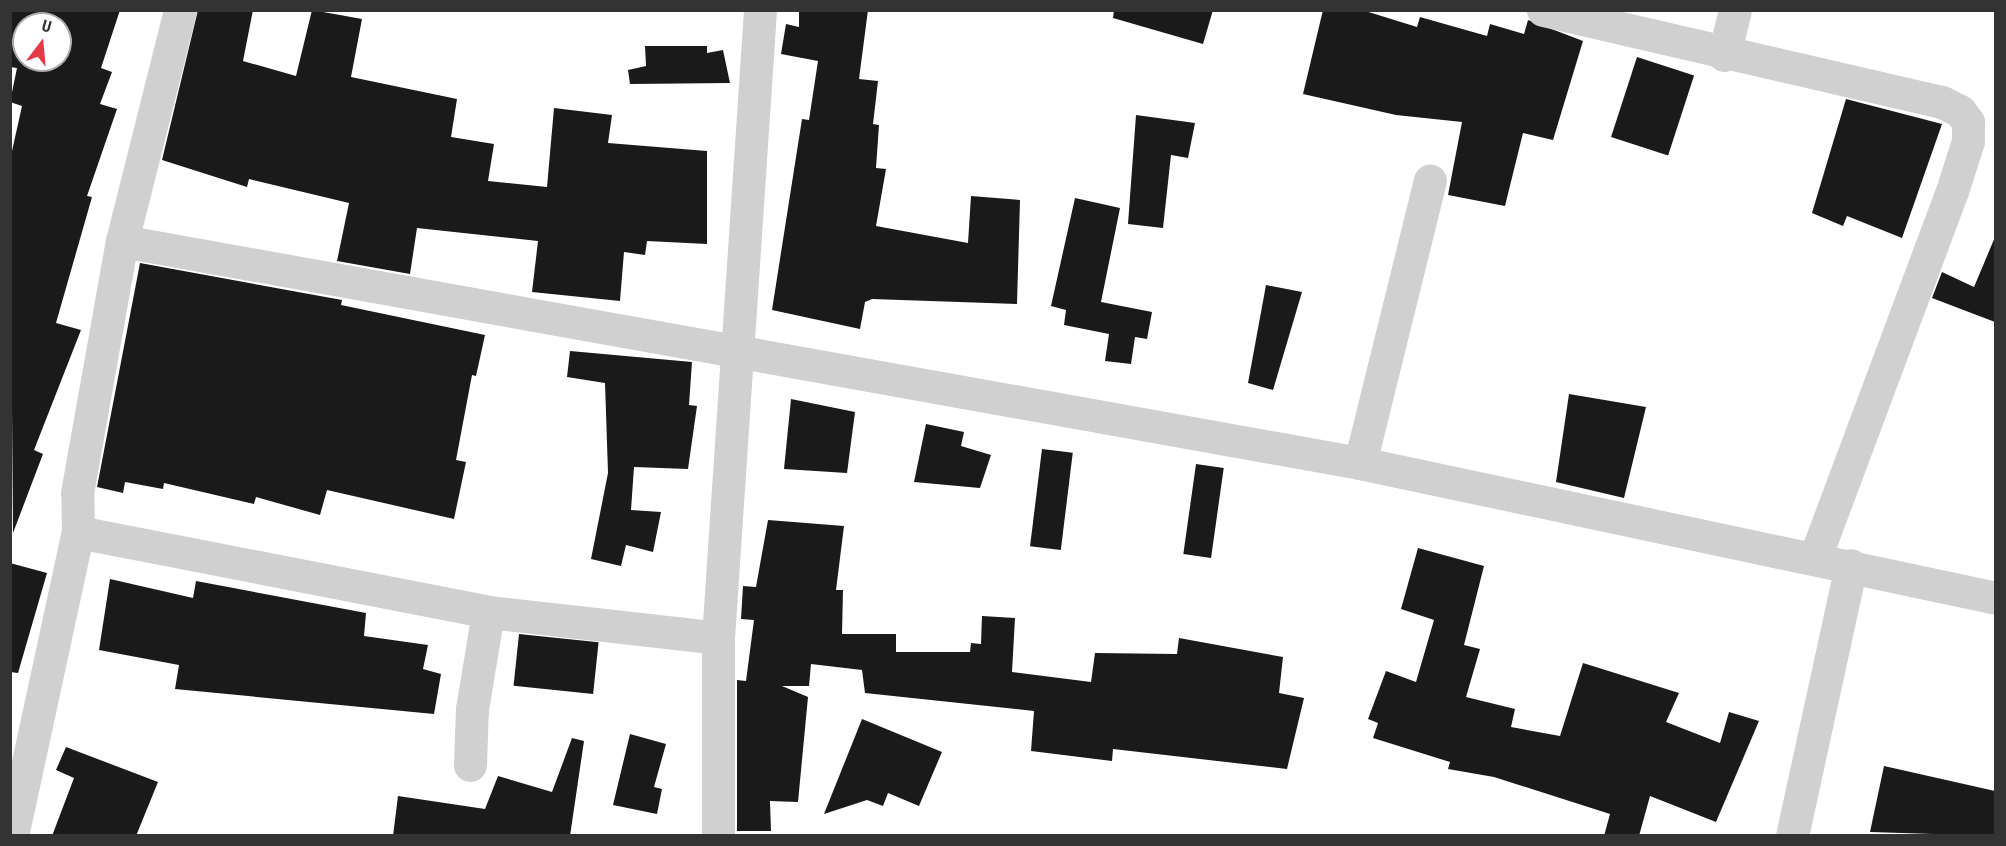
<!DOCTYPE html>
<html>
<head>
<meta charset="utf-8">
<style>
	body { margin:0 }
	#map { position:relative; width:2006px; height:846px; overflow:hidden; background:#fff; font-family:"Roboto Condensed",sans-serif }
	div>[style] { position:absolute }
	.building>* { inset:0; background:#1a1a1a; transform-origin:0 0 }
	.minor>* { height:33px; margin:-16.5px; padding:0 16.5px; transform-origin:16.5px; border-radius:16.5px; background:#d0d0d0 }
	span { translate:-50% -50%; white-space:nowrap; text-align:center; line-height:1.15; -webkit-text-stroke:6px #fff; paint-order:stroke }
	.frame { position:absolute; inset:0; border:12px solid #333; pointer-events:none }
	.north { position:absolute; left:12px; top:12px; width:60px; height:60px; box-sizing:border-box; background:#fff; border:2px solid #adadad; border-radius:50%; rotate:16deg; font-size:16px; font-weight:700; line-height:24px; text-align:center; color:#333 }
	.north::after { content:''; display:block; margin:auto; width:21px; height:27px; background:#e63946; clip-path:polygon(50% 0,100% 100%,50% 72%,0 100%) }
</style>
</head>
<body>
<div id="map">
	<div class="building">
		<i style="clip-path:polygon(evenodd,10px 10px,120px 10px,101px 68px,112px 72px,100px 104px,117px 109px,87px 196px,92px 197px,56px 323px,81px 330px,34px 450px,43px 454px,13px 533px,10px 160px,22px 106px,10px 102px,17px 68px,10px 67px,10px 10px,24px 24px,60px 24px,60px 60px,24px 60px,24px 24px)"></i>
		<i style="clip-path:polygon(198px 10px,253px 10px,243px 61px,296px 76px,312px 10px,362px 19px,351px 77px,457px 99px,451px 137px,494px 144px,488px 181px,547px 187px,554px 108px,612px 115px,608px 143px,707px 151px,707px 244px,647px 241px,645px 255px,624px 252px,620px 301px,532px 292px,538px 241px,417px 228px,410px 274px,337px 261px,349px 203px,249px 179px,247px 187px,162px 160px)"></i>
		<i style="clip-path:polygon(799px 10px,868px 10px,859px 79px,878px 81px,873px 124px,879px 125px,876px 168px,886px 169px,876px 226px,968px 243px,971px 196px,1020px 200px,1017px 304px,872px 299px,865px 302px,860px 329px,772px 310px,802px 119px,809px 120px,818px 61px,781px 54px,786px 24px,799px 27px)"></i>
		<i style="clip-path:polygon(1114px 10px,1213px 10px,1203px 44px,1113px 18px)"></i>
		<i style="clip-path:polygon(1323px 10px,1362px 10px,1417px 27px,1420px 17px,1487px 36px,1490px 24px,1524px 34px,1528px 20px,1583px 41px,1553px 140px,1523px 133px,1505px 206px,1448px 195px,1462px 122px,1396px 115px,1303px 94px)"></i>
		<i style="clip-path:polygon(645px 46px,707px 46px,707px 53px,723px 50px,730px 83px,630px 84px,628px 70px,646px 66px)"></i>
		<i style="left:1637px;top:57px;width:60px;height:84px;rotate:18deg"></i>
		<i style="clip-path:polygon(1846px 99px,1942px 124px,1902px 238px,1847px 216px,1843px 226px,1812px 213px)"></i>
		<i style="clip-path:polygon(1136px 115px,1195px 123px,1188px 158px,1171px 155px,1163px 228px,1128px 224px)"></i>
		<i style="clip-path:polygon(1075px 198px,1120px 208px,1101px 302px,1152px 312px,1147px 339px,1135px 337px,1131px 364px,1105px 361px,1109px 334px,1064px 325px,1066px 310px,1051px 306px)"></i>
		<i style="clip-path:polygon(1995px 237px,1995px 322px,1932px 298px,1942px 272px,1974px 287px)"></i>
		<i style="clip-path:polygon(140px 263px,342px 300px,341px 305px,485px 335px,476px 376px,472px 375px,456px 460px,466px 462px,454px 519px,327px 490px,320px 515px,256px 497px,254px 504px,164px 483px,163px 489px,125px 482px,123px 493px,97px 487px)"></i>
		<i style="clip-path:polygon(1266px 285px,1302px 292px,1273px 390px,1248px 383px)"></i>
		<i style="clip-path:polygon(570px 351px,692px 362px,689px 405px,697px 406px,688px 469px,634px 467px,631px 510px,661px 512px,653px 552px,626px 545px,621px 566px,591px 559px,608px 473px,605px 383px,567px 377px)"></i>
		<i style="clip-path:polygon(1569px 394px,1646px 407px,1624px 498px,1556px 482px)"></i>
		<i style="clip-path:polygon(791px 399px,855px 412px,847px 473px,784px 469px)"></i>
		<i style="clip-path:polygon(926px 424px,964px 432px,961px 446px,991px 455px,980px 488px,914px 482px)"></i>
		<i style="left:1042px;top:449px;width:31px;height:98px;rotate:7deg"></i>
		<i style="left:1196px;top:464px;width:28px;height:91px;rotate:8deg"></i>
		<i style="clip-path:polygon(768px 520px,844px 526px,836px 590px,843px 590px,842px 634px,896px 634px,896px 652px,970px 652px,971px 643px,981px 644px,982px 616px,1015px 618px,1012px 672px,1091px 682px,1095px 653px,1177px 654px,1179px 638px,1283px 657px,1279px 693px,1304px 698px,1287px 769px,1113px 749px,1112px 761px,1031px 751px,1034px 711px,865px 693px,862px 670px,811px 664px,809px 686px,782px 686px,808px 697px,798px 802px,770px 801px,771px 831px,737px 831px,737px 680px,746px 681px,754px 620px,741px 619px,743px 586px,756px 587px)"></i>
		<i style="clip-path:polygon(1418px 548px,1484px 566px,1464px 645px,1480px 649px,1466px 697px,1515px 709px,1511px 727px,1560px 736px,1583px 663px,1679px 693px,1666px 722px,1720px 743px,1729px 712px,1759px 721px,1716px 822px,1650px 796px,1639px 836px,1604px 836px,1610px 814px,1494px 777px,1448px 769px,1450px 762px,1373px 738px,1378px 723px,1368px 719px,1386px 671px,1416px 682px,1434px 620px,1401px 609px)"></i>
		<i style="clip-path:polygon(10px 563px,47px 573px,18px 673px,10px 672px)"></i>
		<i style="clip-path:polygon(110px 579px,193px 598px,196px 581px,366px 613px,364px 636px,428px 645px,423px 669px,441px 674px,434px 714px,175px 689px,179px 665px,99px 650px)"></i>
		<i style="left:519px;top:634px;width:80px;height:52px;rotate:6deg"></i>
		<i style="clip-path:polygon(862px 719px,942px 752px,919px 806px,888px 793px,883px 806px,867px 800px,824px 814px)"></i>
		<i style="clip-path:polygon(630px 734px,666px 744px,654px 787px,662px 789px,657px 814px,613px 805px)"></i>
		<i style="clip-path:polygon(572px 738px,584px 741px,570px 836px,393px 836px,398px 796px,485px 809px,498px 776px,552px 792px)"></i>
		<i style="clip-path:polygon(66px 747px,158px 782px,136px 836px,52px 836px,74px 778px,56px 770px)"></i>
		<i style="clip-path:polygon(1884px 766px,1995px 791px,1995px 836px,1870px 832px)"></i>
	</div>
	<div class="minor">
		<i style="left:1543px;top:10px;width:409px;rotate:13deg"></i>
		<i style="left:1942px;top:102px;width:20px;rotate:27deg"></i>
		<i style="left:1960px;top:111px;width:14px;rotate:54deg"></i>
		<i style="left:1968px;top:122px;width:19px;rotate:90deg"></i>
		<i style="left:1968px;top:141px;width:52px;rotate:107.7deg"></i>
		<i style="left:1952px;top:191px;width:391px;rotate:110.5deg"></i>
		<i style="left:1724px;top:55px;width:46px;rotate:-76.3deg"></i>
		<i style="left:122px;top:241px;width:1258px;rotate:10.17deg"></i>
		<i style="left:1360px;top:463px;width:650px;rotate:11.98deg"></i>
		<i style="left:1360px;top:463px;width:291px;rotate:-76.1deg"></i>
		<i style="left:78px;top:532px;width:418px;rotate:11deg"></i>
		<i style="left:488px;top:612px;width:231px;rotate:6.4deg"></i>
		<i style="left:470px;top:765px;width:56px;rotate:-88deg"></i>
		<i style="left:472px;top:709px;width:98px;rotate:-80.6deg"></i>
		<i style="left:12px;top:836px;width:311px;rotate:-77.8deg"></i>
		<i style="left:78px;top:532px;width:39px;rotate:-91deg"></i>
		<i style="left:77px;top:493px;width:256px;rotate:-79.9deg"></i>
		<i style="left:122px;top:241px;width:238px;rotate:-75.9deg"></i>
		<i style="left:718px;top:836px;width:198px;rotate:-90deg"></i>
		<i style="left:718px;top:638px;width:629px;rotate:-86.17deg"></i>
		<i style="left:1792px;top:836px;width:277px;rotate:-77.7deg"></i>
	</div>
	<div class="frame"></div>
	<div class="north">U</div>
</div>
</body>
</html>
